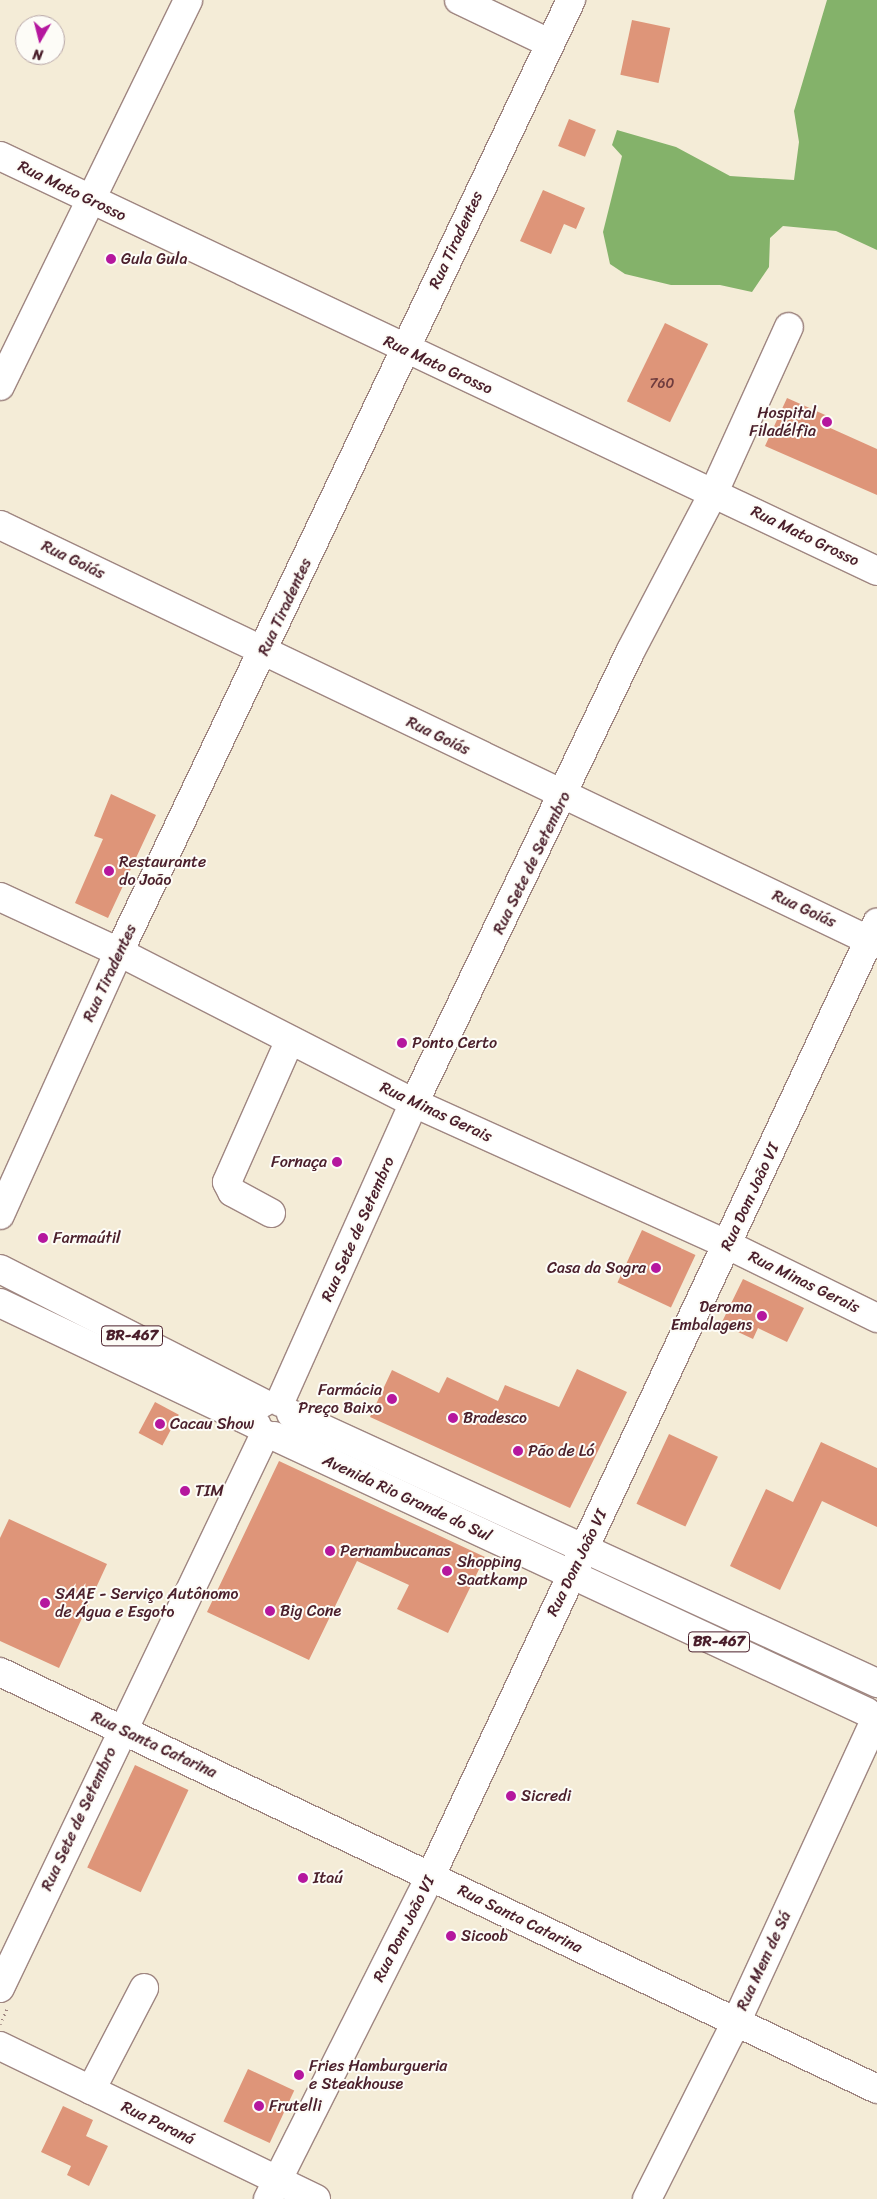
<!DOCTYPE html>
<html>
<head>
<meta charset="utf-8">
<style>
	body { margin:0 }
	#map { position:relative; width:877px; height:2199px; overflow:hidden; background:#f4ecd7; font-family:Sriracha,sans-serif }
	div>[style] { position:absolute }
	.forest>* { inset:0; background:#84b26a }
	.building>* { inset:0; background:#de9579; transform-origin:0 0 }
	.path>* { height:3px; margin-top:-1.5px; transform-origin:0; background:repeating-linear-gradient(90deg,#9f8681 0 1px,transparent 0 5px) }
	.roads { filter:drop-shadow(1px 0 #9f8681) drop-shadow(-1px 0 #9f8681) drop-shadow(0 1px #9f8681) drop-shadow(0 -1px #9f8681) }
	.minor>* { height:28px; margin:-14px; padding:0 14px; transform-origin:14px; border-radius:14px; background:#fff }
	.major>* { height:28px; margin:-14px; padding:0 14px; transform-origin:14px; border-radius:14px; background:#fff }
	.dots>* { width:14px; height:14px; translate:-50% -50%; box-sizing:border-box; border:2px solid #fdfcf7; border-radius:50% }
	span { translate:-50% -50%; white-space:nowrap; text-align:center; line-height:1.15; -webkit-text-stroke:4px #fdfcf7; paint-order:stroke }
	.number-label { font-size:14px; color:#6f3c3e }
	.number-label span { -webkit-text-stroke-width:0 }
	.shield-label span { padding:1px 4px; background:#fdfcf7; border:1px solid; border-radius:4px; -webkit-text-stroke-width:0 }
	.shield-label { font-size:15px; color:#4a1f2b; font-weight:700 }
	.street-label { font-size:16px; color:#4a1f2b }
	.poi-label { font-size:16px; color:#4a1f2b }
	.left { translate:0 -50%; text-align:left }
	.right { translate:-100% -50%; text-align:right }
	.north { position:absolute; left:15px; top:15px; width:50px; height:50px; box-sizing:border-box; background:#fdfcf7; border:1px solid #b5a4a5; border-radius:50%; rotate:188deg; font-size:14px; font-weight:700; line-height:20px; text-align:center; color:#4a1f2b }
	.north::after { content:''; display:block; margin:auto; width:18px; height:22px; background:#b5179e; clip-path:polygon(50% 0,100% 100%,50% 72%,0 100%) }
</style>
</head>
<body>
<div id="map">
	<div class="forest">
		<i style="clip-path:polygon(827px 0,877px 0,877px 250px,836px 231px,783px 226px,770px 238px,769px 267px,752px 292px,720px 285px,671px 285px,625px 274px,610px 264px,603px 232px,622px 156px,612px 145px,617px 130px,676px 147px,730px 176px,794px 180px,799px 142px,794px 111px)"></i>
	</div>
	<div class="building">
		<i style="left:632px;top:20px;width:39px;height:56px;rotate:12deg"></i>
		<i style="left:569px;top:119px;width:29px;height:29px;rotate:22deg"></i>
		<i style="clip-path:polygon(543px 190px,585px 208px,576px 229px,564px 224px,551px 254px,520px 241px)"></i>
		<i style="left:665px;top:323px;width:48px;height:87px;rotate:26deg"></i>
		<i style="clip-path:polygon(787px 398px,832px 418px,828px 427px,877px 449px,877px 495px,765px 446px)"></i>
		<i style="clip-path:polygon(111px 794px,156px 815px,108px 918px,75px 903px,103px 839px,94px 836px)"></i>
		<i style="left:642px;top:1230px;width:59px;height:58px;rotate:25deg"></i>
		<i style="clip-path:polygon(743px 1279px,804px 1308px,787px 1342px,758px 1328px,753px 1339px,721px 1324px)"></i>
		<i style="clip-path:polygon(577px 1369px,627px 1392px,570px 1508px,370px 1417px,392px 1370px,439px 1393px,447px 1377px,498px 1401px,505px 1385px,559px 1407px)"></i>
		<i style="left:155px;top:1402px;width:27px;height:35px;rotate:28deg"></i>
		<i style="left:669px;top:1434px;width:54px;height:77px;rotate:25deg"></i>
		<i style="clip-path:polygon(821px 1442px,877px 1468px,877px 1527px,822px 1501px,780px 1590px,730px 1566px,766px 1489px,793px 1502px)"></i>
		<i style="clip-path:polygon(279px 1461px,485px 1557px,448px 1633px,397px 1609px,409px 1585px,357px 1561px,309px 1660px,207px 1612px)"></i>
		<i style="clip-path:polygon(9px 1519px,107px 1564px,59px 1668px,0 1641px,0 1538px)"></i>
		<i style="left:135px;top:1765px;width:59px;height:113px;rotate:25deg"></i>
		<i style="left:248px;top:2069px;width:51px;height:58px;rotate:25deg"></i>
		<i style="clip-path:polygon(63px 2106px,93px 2120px,86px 2136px,108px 2146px,89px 2186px,67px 2175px,71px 2166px,41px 2152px)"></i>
	</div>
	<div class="path">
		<i style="left:0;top:2024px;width:17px;rotate:-65deg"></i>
	</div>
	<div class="roads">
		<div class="minor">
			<i style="left:459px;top:0;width:100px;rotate:25.5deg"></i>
			<i style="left:0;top:156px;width:970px;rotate:25.32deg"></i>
			<i style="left:0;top:386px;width:429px;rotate:-64deg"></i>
			<i style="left:0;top:525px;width:972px;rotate:25.54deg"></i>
			<i style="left:0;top:897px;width:131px;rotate:24.8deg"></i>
			<i style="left:119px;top:952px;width:331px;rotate:27.1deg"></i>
			<i style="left:414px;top:1103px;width:345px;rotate:24.3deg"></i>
			<i style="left:728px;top:1245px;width:166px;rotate:26.1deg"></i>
			<i style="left:271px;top:1213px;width:44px;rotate:-151.7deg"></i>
			<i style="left:232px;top:1192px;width:11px;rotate:-117deg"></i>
			<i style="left:227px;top:1182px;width:155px;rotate:-66.1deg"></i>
			<i style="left:0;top:1215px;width:289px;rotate:-65.7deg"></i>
			<i style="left:119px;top:952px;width:1054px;rotate:-64.6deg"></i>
			<i style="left:280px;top:1402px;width:328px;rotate:-65.9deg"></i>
			<i style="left:414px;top:1103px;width:502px;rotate:-64.4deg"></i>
			<i style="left:631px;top:650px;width:178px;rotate:-62.3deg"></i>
			<i style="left:714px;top:492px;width:181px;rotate:-65.6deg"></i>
			<i style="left:0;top:1672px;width:971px;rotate:25.43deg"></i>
			<i style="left:0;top:1988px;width:614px;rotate:-64.44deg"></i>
			<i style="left:0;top:2046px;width:351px;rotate:25.8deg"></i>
			<i style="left:91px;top:2090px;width:115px;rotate:-62.5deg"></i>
			<i style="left:268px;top:2199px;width:369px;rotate:-63.3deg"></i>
			<i style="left:434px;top:1869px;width:1045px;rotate:-64.91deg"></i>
			<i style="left:647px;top:2199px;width:205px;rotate:-63.3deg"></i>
			<i style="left:739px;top:2016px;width:326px;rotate:-65.3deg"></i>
		</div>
		<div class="major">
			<i style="left:0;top:1269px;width:295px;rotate:27deg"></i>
			<i style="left:0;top:1303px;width:284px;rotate:25.4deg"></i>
			<i style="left:291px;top:1414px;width:645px;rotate:24.66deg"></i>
			<i style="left:274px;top:1436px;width:654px;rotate:24.96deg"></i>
		</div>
	</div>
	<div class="dots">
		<i style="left:111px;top:259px;background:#b5179e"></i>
		<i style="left:827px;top:422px;background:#b5179e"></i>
		<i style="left:109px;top:871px;background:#b5179e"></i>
		<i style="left:402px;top:1043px;background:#b5179e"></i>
		<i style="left:337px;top:1162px;background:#b5179e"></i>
		<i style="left:43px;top:1238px;background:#b5179e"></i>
		<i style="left:656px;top:1268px;background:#b5179e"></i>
		<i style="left:762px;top:1316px;background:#b5179e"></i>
		<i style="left:392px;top:1399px;background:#b5179e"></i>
		<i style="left:453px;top:1418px;background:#b5179e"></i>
		<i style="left:160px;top:1424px;background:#b5179e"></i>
		<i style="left:518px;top:1451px;background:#b5179e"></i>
		<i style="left:185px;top:1491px;background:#b5179e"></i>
		<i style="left:330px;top:1551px;background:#b5179e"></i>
		<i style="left:447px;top:1571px;background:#b5179e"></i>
		<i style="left:45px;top:1603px;background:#b5179e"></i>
		<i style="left:270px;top:1611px;background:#b5179e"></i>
		<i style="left:511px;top:1796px;background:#b5179e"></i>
		<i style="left:303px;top:1878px;background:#b5179e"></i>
		<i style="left:451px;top:1936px;background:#b5179e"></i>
		<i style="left:299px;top:2075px;background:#b5179e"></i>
		<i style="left:259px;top:2106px;background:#b5179e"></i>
	</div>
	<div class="number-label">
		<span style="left:662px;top:384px">760</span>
	</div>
	<div class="shield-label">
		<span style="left:132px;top:1336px">BR-467</span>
		<span style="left:719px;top:1642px">BR-467</span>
	</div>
	<div class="street-label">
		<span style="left:72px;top:191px;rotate:26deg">Rua Mato Grosso</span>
		<span style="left:456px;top:240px;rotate:-65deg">Rua Tiradentes</span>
		<span style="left:438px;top:365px;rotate:25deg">Rua Mato Grosso</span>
		<span style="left:805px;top:536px;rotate:26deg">Rua Mato Grosso</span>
		<span style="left:73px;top:560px;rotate:26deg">Rua Goiás</span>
		<span style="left:285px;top:607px;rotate:-65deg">Rua Tiradentes</span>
		<span style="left:438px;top:736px;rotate:26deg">Rua Goiás</span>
		<span style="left:532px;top:863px;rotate:-64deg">Rua Sete de Setembro</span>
		<span style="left:804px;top:909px;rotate:25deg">Rua Goiás</span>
		<span style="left:110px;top:973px;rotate:-65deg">Rua Tiradentes</span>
		<span style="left:436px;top:1112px;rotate:25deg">Rua Minas Gerais</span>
		<span style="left:750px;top:1197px;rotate:-65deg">Rua Dom João VI</span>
		<span style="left:358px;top:1229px;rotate:-66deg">Rua Sete de Setembro</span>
		<span style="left:804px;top:1282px;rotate:26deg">Rua Minas Gerais</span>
		<span style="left:407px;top:1498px;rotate:25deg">Avenida Rio Grande do Sul</span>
		<span style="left:577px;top:1563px;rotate:-64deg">Rua Dom João VI</span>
		<span style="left:154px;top:1745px;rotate:25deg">Rua Santa Catarina</span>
		<span style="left:79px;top:1819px;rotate:-65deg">Rua Sete de Setembro</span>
		<span style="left:520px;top:1919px;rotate:26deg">Rua Santa Catarina</span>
		<span style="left:404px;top:1929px;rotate:-63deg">Rua Dom João VI</span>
		<span style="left:764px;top:1961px;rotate:-65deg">Rua Mem de Sá</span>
		<span style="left:158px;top:2123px;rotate:26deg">Rua Paraná</span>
	</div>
	<div class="poi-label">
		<span class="left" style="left:121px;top:259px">Gula Gula</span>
		<span class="right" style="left:816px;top:422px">Hospital<br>Filadélfia</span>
		<span class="left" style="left:119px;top:871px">Restaurante<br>do João</span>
		<span class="left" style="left:412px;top:1043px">Ponto Certo</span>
		<span class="right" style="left:327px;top:1162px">Fornaça</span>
		<span class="left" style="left:53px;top:1238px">Farmaútil</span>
		<span class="right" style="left:646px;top:1268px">Casa da Sogra</span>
		<span class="right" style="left:752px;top:1316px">Deroma<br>Embalagens</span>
		<span class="right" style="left:382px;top:1399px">Farmácia<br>Preço Baixo</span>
		<span class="left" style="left:463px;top:1418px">Bradesco</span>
		<span class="left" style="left:170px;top:1424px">Cacau Show</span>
		<span class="left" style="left:528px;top:1451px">Pão de Ló</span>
		<span class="left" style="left:195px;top:1491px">TIM</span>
		<span class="left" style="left:340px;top:1551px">Pernambucanas</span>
		<span class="left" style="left:457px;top:1571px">Shopping<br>Saatkamp</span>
		<span class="left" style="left:55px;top:1603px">SAAE - Serviço Autônomo<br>de Água e Esgoto</span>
		<span class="left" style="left:280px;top:1611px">Big Cone</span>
		<span class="left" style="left:521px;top:1796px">Sicredi</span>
		<span class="left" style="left:313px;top:1878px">Itaú</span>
		<span class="left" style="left:461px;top:1936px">Sicoob</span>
		<span class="left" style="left:309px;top:2075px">Fries Hamburgueria<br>e Steakhouse</span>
		<span class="left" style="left:269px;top:2106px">Frutelli</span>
	</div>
	<div class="north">N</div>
</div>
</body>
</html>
